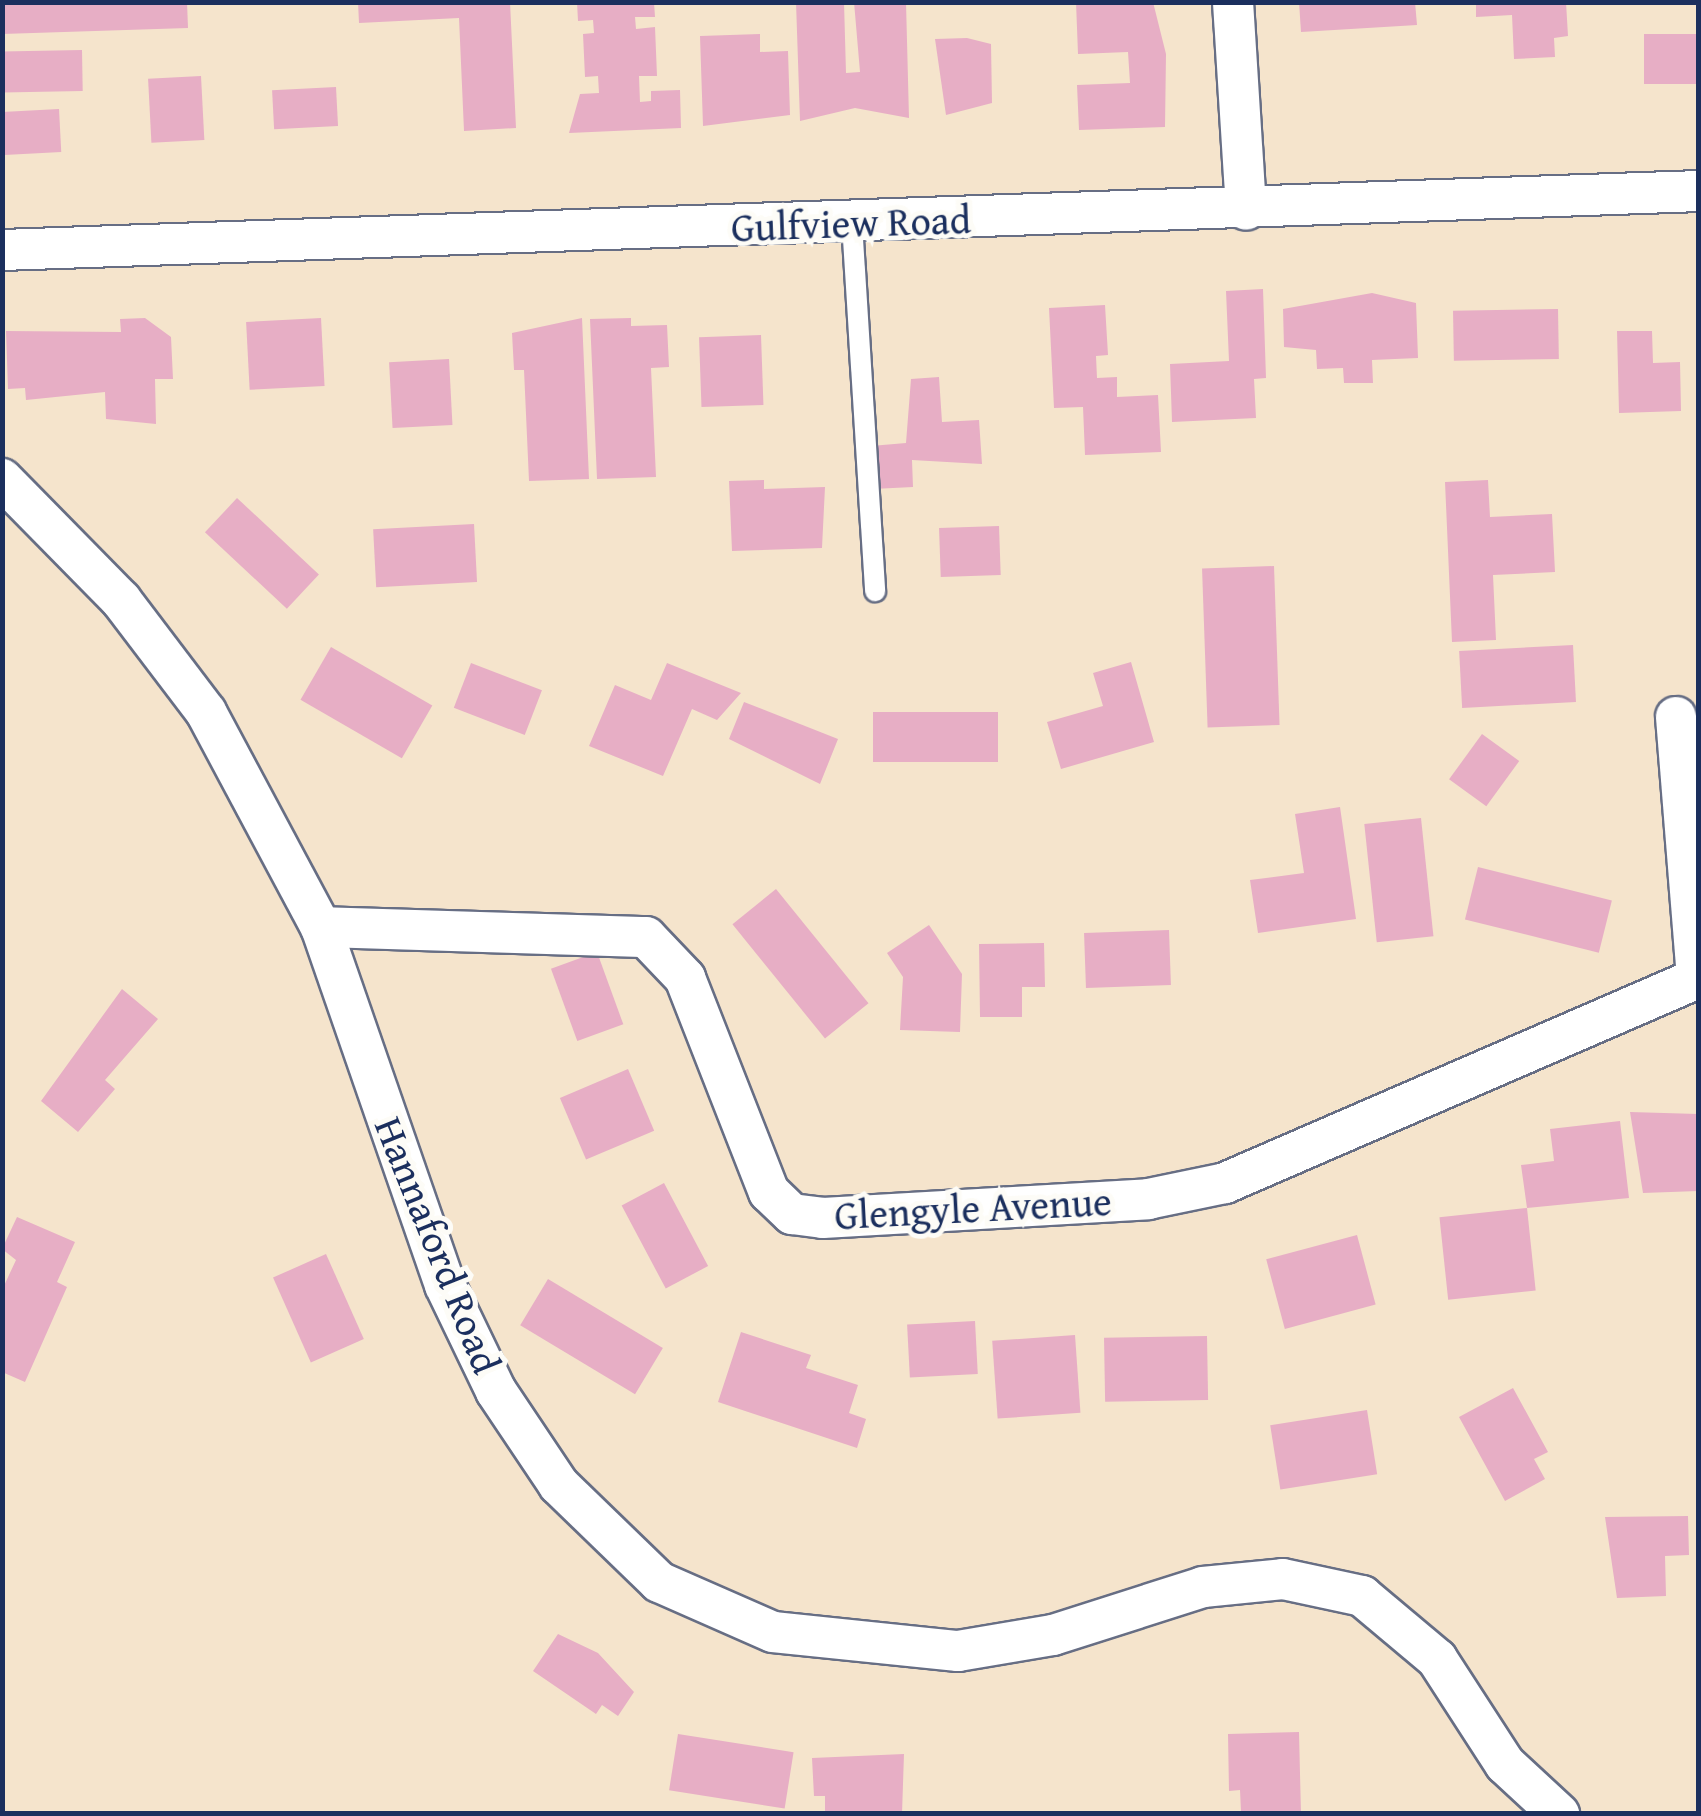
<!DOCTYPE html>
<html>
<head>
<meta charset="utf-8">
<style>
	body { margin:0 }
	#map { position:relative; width:1701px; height:1816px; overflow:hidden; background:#f5e4cc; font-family:"Gentium Book Plus",serif }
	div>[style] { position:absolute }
	.building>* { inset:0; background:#e7aec5; transform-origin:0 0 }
	.roads { filter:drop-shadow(2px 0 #676e84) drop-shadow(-2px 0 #676e84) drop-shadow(0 2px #676e84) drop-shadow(0 -2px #676e84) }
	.lane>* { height:20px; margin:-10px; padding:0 10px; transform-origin:10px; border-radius:10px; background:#fff }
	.street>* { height:40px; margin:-20px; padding:0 20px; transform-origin:20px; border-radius:20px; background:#fff }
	span { translate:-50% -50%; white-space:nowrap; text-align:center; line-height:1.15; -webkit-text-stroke:10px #fdfcf7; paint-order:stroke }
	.street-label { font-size:40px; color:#1b2f5e }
	.frame { position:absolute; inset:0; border:5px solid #1b2f5e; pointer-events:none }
</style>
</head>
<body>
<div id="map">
	<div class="building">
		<i style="clip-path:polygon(2px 2px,187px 2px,188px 28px,2px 34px)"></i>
		<i style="clip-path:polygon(358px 2px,510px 2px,516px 128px,464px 131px,459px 18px,359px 23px)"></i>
		<i style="clip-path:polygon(577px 2px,654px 2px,655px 17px,635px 17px,636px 29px,655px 27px,657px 76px,639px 76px,640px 102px,651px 101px,651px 91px,680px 90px,681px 128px,569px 133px,580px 94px,599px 93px,598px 76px,585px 77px,583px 34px,594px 33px,593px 20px,578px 21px)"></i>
		<i style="clip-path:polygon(796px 2px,844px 2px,846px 73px,860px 72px,854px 2px,906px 2px,909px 118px,855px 108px,800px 121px)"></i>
		<i style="clip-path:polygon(1076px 2px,1153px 2px,1166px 54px,1165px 127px,1079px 130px,1077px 85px,1130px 83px,1128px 52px,1078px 54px)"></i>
		<i style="clip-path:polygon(1299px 2px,1415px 2px,1417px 25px,1301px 32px)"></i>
		<i style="clip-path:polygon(1476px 2px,1566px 2px,1568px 36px,1554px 38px,1555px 57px,1514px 59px,1512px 15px,1476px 17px)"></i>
		<i style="clip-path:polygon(760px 34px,760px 52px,788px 51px,790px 115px,703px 126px,700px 36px)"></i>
		<i style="left:1698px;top:34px;width:50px;height:54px;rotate:90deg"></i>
		<i style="clip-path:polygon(967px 38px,991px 44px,992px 103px,946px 115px,935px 39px)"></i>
		<i style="left:82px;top:50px;width:41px;height:80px;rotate:89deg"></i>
		<i style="left:201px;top:76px;width:64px;height:53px;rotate:87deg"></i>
		<i style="left:336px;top:87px;width:39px;height:64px;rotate:87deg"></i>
		<i style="left:59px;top:109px;width:43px;height:57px;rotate:87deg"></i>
		<i style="clip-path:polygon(1263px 289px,1266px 378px,1254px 379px,1256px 418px,1172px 422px,1170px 364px,1229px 361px,1226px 291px)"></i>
		<i style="clip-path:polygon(1372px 293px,1416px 303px,1418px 358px,1372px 360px,1373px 383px,1344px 383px,1343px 368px,1317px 369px,1316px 350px,1284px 347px,1283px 309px)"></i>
		<i style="clip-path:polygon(1105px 305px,1108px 355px,1096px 356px,1097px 378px,1117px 377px,1117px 397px,1158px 395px,1161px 452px,1085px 455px,1083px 407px,1054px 408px,1049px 308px)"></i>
		<i style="left:1558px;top:309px;width:50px;height:105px;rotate:89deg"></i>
		<i style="clip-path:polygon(145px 318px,171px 337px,173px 379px,155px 379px,156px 424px,106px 419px,105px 392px,26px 400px,25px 388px,8px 389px,6px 331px,121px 332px,120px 319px)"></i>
		<i style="left:321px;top:318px;width:68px;height:75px;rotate:87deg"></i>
		<i style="clip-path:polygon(582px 318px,589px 479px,529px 481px,524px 370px,514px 370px,512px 333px)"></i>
		<i style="clip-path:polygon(631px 318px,631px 326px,667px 325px,669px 367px,651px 368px,656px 477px,597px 479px,590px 319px)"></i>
		<i style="clip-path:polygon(1617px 331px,1652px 331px,1653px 363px,1680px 362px,1681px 411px,1619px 413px)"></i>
		<i style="left:761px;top:335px;width:70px;height:62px;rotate:88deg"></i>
		<i style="left:449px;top:359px;width:66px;height:60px;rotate:87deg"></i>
		<i style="clip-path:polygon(939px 377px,942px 422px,979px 420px,982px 464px,912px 460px,913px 487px,873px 489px,871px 446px,906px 443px,911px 379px)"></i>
		<i style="clip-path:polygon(764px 480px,764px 489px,825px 487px,822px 548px,732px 551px,729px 481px)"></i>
		<i style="clip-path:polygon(1488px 480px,1490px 517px,1552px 514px,1555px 572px,1493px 575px,1496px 640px,1452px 642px,1445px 482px)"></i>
		<i style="left:237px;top:498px;width:112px;height:47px;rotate:43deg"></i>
		<i style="left:474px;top:524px;width:58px;height:101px;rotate:87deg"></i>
		<i style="left:999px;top:526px;width:49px;height:60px;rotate:88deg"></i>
		<i style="left:1274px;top:566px;width:159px;height:72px;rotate:88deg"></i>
		<i style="left:1573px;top:645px;width:57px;height:114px;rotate:87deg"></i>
		<i style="left:331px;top:647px;width:117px;height:61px;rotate:30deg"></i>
		<i style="clip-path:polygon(1131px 662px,1154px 742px,1061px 769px,1047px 722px,1103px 706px,1093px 673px)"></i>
		<i style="left:471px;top:663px;width:76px;height:48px;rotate:21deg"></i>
		<i style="clip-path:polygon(667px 663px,741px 693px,717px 720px,692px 709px,663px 776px,589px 746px,615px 685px,651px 700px)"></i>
		<i style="clip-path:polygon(744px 702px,838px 739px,820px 784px,729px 739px)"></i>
		<i style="left:998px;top:712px;width:50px;height:125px;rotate:90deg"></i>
		<i style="left:1482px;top:734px;width:46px;height:56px;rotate:36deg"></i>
		<i style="clip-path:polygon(1340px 807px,1356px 919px,1258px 933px,1250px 880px,1304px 873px,1295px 814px)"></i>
		<i style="left:1421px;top:818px;width:119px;height:57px;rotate:84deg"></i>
		<i style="left:1478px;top:867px;width:138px;height:54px;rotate:14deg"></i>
		<i style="left:776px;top:889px;width:147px;height:56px;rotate:51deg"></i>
		<i style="clip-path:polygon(929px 925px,962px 974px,960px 1032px,900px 1030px,903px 977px,887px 953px)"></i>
		<i style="left:1169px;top:930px;width:55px;height:85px;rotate:88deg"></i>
		<i style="clip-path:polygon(1044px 943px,1045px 987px,1022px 987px,1022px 1017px,980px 1017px,979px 944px)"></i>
		<i style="left:597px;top:952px;width:77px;height:49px;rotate:70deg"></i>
		<i style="clip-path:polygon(122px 989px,158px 1019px,105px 1080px,115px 1089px,78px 1132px,41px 1101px)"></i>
		<i style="left:628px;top:1069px;width:67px;height:74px;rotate:67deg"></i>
		<i style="clip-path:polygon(1630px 1112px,1698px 1114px,1698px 1191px,1643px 1193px)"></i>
		<i style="clip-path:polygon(1620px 1121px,1629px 1198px,1527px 1208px,1521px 1165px,1554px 1161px,1550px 1129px)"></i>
		<i style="left:664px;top:1183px;width:94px;height:48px;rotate:62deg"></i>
		<i style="left:1527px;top:1208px;width:83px;height:88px;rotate:84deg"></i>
		<i style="clip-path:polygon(17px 1217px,75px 1242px,57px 1282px,67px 1287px,25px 1382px,2px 1372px,2px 1290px,16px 1260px,2px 1249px)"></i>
		<i style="left:1357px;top:1235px;width:72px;height:94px;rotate:75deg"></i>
		<i style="left:326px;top:1254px;width:93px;height:58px;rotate:66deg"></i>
		<i style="left:548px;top:1279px;width:134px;height:54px;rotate:31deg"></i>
		<i style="left:975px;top:1321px;width:53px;height:68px;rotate:87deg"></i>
		<i style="clip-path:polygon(741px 1332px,811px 1355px,806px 1368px,858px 1385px,849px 1413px,866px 1419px,857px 1448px,718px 1402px)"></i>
		<i style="left:1075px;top:1335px;width:78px;height:83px;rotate:86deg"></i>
		<i style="left:1207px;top:1336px;width:64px;height:103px;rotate:89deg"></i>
		<i style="clip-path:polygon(1513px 1388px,1548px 1452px,1534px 1459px,1545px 1479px,1505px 1501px,1459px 1417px)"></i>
		<i style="left:1367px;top:1410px;width:65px;height:98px;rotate:81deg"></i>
		<i style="clip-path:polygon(1688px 1516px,1689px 1555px,1665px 1556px,1666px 1596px,1617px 1598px,1605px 1517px)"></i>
		<i style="clip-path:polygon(558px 1634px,598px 1653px,634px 1692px,618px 1716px,602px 1705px,596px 1714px,533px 1671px)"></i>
		<i style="clip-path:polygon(1299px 1732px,1301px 1814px,1241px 1812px,1240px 1790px,1229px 1791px,1228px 1734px)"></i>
		<i style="left:678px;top:1734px;width:117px;height:57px;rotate:9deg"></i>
		<i style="clip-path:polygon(904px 1754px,902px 1814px,825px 1814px,825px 1796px,814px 1796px,812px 1758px)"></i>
	</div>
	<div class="roads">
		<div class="lane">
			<i style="left:852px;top:223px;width:369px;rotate:86.4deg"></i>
		</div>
		<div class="street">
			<i style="left:1233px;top:2px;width:208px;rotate:86.4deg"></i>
			<i style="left:2px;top:250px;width:1697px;rotate:-1.99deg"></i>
			<i style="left:2px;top:479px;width:170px;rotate:45.5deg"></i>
			<i style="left:121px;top:600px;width:141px;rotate:52.8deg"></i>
			<i style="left:206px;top:712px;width:244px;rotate:61.9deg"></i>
			<i style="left:321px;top:927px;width:379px;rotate:70.9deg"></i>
			<i style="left:445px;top:1285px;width:118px;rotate:64.3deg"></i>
			<i style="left:496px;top:1391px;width:113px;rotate:56.2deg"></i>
			<i style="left:559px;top:1485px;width:139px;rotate:44.1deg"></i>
			<i style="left:659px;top:1582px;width:124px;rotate:23.7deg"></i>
			<i style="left:773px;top:1632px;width:186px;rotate:5.9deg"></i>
			<i style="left:958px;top:1651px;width:96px;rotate:-9.6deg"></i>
			<i style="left:1053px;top:1635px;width:157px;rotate:-17.7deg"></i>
			<i style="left:1203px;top:1587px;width:80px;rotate:-5.7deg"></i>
			<i style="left:1283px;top:1579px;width:81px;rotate:12.1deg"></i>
			<i style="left:1362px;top:1596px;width:98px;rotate:40deg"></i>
			<i style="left:1437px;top:1659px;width:125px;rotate:57.1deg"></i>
			<i style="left:1505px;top:1764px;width:74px;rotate:42.8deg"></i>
			<i style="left:1676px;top:717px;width:263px;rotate:85.4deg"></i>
			<i style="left:321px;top:927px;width:325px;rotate:1.8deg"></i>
			<i style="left:646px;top:937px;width:57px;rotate:46.4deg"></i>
			<i style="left:685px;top:978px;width:230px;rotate:68.6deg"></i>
			<i style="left:769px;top:1192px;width:32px;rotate:44deg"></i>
			<i style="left:792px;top:1214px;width:31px;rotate:7deg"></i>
			<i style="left:823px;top:1218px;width:326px;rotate:-3.3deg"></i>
			<i style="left:1148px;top:1199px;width:79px;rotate:-11.7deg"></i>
			<i style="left:1225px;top:1183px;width:516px;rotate:-23.43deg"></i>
		</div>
	</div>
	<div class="street-label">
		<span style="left:851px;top:223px;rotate:-2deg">Gulfview Road</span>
		<span style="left:973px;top:1208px;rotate:-3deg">Glengyle Avenue</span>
		<span style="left:438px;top:1245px;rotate:68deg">Hannaford Road</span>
	</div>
	<div class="frame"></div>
</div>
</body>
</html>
